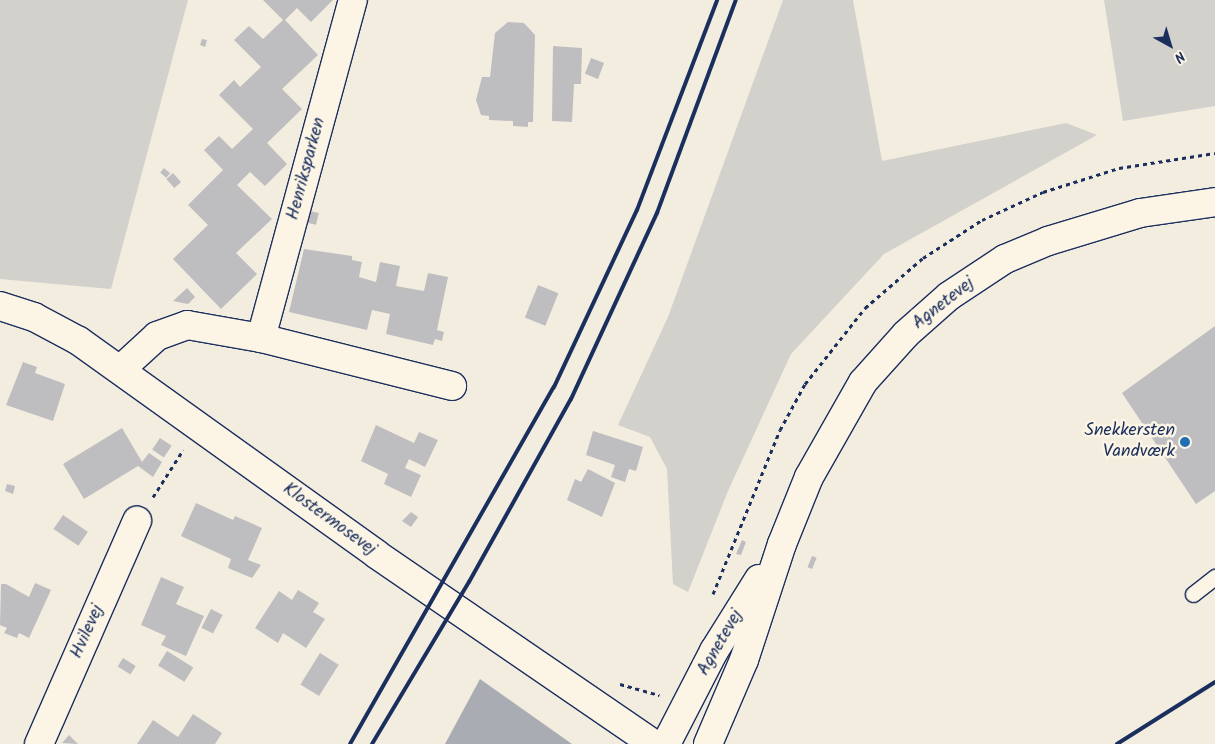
<!DOCTYPE html>
<html>
<head>
<meta charset="utf-8">
<style>
	body { margin:0 }
	#map { position:relative; width:1215px; height:744px; overflow:hidden; background:#f3ede0; font-family:Kalam,sans-serif }
	div>[style] { position:absolute }
	.green>* { inset:0; background:#d3d1cc }
	.water>* { inset:0; background:#a9acb3 }
	.building>* { inset:0; background:#bebec0; transform-origin:0 0 }
	.path>* { height:3px; margin-top:-1.5px; transform-origin:0; background:repeating-linear-gradient(90deg,#1b2f5e 0 4px,transparent 0 8px) }
	.roads { filter:drop-shadow(1px 0 #1b2f5e) drop-shadow(-1px 0 #1b2f5e) drop-shadow(0 1px #1b2f5e) drop-shadow(0 -1px #1b2f5e) }
	.lane>* { height:15px; margin:-7.5px; padding:0 7.5px; transform-origin:7.5px; border-radius:7.5px; background:#fcf5e5 }
	.street>* { height:28px; margin:-14px; padding:0 14px; transform-origin:14px; border-radius:14px; background:#fcf5e5 }
	.secondary>* { height:28px; margin:-14px; padding:0 14px; transform-origin:14px; border-radius:14px; background:#fcf5e5 }
	.rail>* { height:4px; margin:-2px; padding:0 2px; transform-origin:2px; border-radius:2px; background:#1b2f5e }
	.dots>* { width:14px; height:14px; translate:-50% -50%; box-sizing:border-box; border:2px solid #fcf5e5; border-radius:50% }
	span { translate:-50% -50%; white-space:nowrap; text-align:center; line-height:1.15; -webkit-text-stroke:5px #fcf5e5; paint-order:stroke }
	.street-label { font-size:18px; color:#1b2f5e }
	.poi-label { font-size:18px; color:#1b2f5e }
	.right { translate:-100% -50%; text-align:right }
	.north { position:absolute; left:1145px; top:20px; width:50px; height:50px; -webkit-text-stroke:4px #fcf5e5; paint-order:stroke; rotate:141deg; font-size:14px; font-weight:700; line-height:20px; text-align:center; color:#1b2f5e }
	.north::after { content:''; display:block; margin:auto; width:18px; height:22px; background:#1b2f5e; clip-path:polygon(50% 0,100% 100%,50% 72%,0 100%) }
</style>
</head>
<body>
<div id="map">
	<div class="green">
		<i style="clip-path:polygon(0 0,188px 0,111px 289px,0 279px)"></i>
		<i style="clip-path:polygon(783px 0,853px 0,882px 161px,1066px 123px,1097px 135px,884px 254px,791px 354px,728px 491px,688px 592px,673px 584px,667px 469px,650px 437px,618px 425px,668px 317px)"></i>
		<i style="clip-path:polygon(1104px 0,1215px 0,1215px 106px,1123px 121px)"></i>
	</div>
	<div class="water">
		<i style="clip-path:polygon(480px 679px,572px 744px,445px 744px)"></i>
	</div>
	<div class="building">
		<i style="clip-path:polygon(263px 0,333px 0,311px 22px,297px 8px,285px 20px,318px 55px,282px 89px,302px 109px,267px 143px,287px 164px,265px 186px,250px 172px,237px 185px,272px 219px,236px 253px,257px 274px,221px 309px,173px 259px,208px 225px,188px 205px,223px 170px,204px 150px,219px 136px,232px 149px,253px 129px,219px 95px,234px 80px,240px 87px,261px 67px,234px 40px,249px 26px,263px 39px,283px 20px)"></i>
		<i style="clip-path:polygon(508px 22px,524px 23px,535px 35px,533px 122px,528px 122px,528px 127px,513px 126px,513px 121px,489px 120px,489px 116px,481px 115px,476px 100px,482px 77px,490px 77px,495px 33px)"></i>
		<i style="clip-path:polygon(202px 39px,207px 40px,205px 47px,200px 45px)"></i>
		<i style="clip-path:polygon(553px 46px,582px 48px,581px 84px,574px 84px,572px 122px,552px 121px)"></i>
		<i style="left:591px;top:58px;width:14px;height:17px;rotate:21deg"></i>
		<i style="left:164px;top:168px;width:8px;height:6px;rotate:40deg"></i>
		<i style="left:173px;top:173px;width:12px;height:9px;rotate:48deg"></i>
		<i style="left:310px;top:211px;width:9px;height:12px;rotate:13deg"></i>
		<i style="clip-path:polygon(304px 249px,352px 256px,352px 260px,362px 262px,359px 277px,376px 282px,380px 262px,400px 266px,396px 286px,424px 291px,428px 273px,448px 277px,437px 330px,444px 332px,442px 341px,435px 339px,433px 345px,386px 334px,390px 314px,372px 310px,367px 330px,289px 312px)"></i>
		<i style="left:538px;top:285px;width:22px;height:35px;rotate:22deg"></i>
		<i style="clip-path:polygon(187px 288px,195px 297px,188px 304px,173px 301px)"></i>
		<i style="clip-path:polygon(1215px 326px,1215px 491px,1196px 504px,1122px 393px)"></i>
		<i style="clip-path:polygon(23px 362px,37px 367px,35px 373px,65px 384px,53px 421px,6px 405px)"></i>
		<i style="clip-path:polygon(376px 425px,414px 443px,419px 432px,438px 440px,425px 467px,409px 459px,405px 468px,421px 475px,411px 497px,384px 484px,388px 474px,361px 461px)"></i>
		<i style="clip-path:polygon(122px 428px,142px 462px,149px 453px,162px 462px,153px 477px,138px 466px,84px 499px,63px 464px)"></i>
		<i style="clip-path:polygon(593px 431px,643px 447px,636px 471px,629px 469px,625px 482px,611px 477px,615px 465px,586px 455px)"></i>
		<i style="left:160px;top:438px;width:14px;height:14px;rotate:34deg"></i>
		<i style="clip-path:polygon(588px 469px,615px 483px,602px 517px,567px 500px,575px 479px,581px 482px)"></i>
		<i style="clip-path:polygon(7px 484px,15px 486px,13px 494px,5px 491px)"></i>
		<i style="clip-path:polygon(196px 503px,233px 520px,235px 516px,262px 528px,248px 560px,261px 565px,252px 578px,228px 568px,231px 559px,181px 536px)"></i>
		<i style="clip-path:polygon(411px 512px,418px 517px,411px 527px,402px 521px)"></i>
		<i style="left:63px;top:515px;width:30px;height:17px;rotate:34deg"></i>
		<i style="clip-path:polygon(742px 540px,746px 542px,741px 555px,736px 554px)"></i>
		<i style="left:812px;top:556px;width:5px;height:12px;rotate:22deg"></i>
		<i style="clip-path:polygon(161px 577px,184px 587px,176px 604px,204px 616px,186px 656px,161px 645px,166px 636px,141px 625px)"></i>
		<i style="clip-path:polygon(35px 583px,51px 590px,29px 638px,19px 633px,17px 638px,4px 633px,7px 628px,0 625px,1px 584px,6px 584px,29px 597px)"></i>
		<i style="clip-path:polygon(298px 590px,319px 603px,313px 612px,325px 619px,306px 648px,283px 633px,278px 643px,255px 628px,279px 591px,292px 600px)"></i>
		<i style="left:211px;top:609px;width:13px;height:21px;rotate:27deg"></i>
		<i style="left:167px;top:651px;width:31px;height:17px;rotate:32deg"></i>
		<i style="left:320px;top:653px;width:22px;height:37px;rotate:32deg"></i>
		<i style="left:123px;top:658px;width:15px;height:10px;rotate:32deg"></i>
		<i style="clip-path:polygon(193px 714px,222px 733px,215px 744px,137px 744px,153px 720px,178px 737px)"></i>
		<i style="clip-path:polygon(69px 735px,78px 744px,62px 743px)"></i>
	</div>
	<div class="path">
		<i style="left:153px;top:497px;width:56px;rotate:-57.4deg"></i>
		<i style="left:713px;top:594px;width:177px;rotate:-67.8deg"></i>
		<i style="left:780px;top:430px;width:52px;rotate:-61.5deg"></i>
		<i style="left:805px;top:384px;width:97px;rotate:-51.7deg"></i>
		<i style="left:865px;top:308px;width:77px;rotate:-40.8deg"></i>
		<i style="left:923px;top:258px;width:70px;rotate:-32.8deg"></i>
		<i style="left:982px;top:220px;width:67px;rotate:-24.7deg"></i>
		<i style="left:1043px;top:192px;width:80px;rotate:-17.5deg"></i>
		<i style="left:1119px;top:168px;width:97px;rotate:-8.9deg"></i>
		<i style="left:620px;top:684px;width:41px;rotate:15.8deg"></i>
	</div>
	<div class="roads">
		<div class="lane">
			<i style="left:1193px;top:594px;width:28px;rotate:-38deg"></i>
		</div>
		<div class="street">
			<i style="left:261px;top:338px;width:350px;rotate:-74.8deg"></i>
			<i style="left:121px;top:369px;width:49px;rotate:-42.5deg"></i>
			<i style="left:157px;top:336px;width:32px;rotate:-20deg"></i>
			<i style="left:187px;top:325px;width:75px;rotate:10deg"></i>
			<i style="left:261px;top:338px;width:197px;rotate:14.1deg"></i>
			<i style="left:39px;top:744px;width:244px;rotate:-66.3deg"></i>
		</div>
		<div class="secondary">
			<i style="left:0;top:306px;width:36px;rotate:18deg"></i>
			<i style="left:34px;top:317px;width:51px;rotate:28.1deg"></i>
			<i style="left:79px;top:341px;width:365px;rotate:35.6deg"></i>
			<i style="left:376px;top:554px;width:336px;rotate:34.4deg"></i>
			<i style="left:666px;top:744px;width:105px;rotate:-62.7deg"></i>
			<i style="left:714px;top:651px;width:85px;rotate:-58deg"></i>
			<i style="left:708px;top:744px;width:91px;rotate:-66.8deg"></i>
			<i style="left:744px;top:660px;width:122px;rotate:-71.9deg"></i>
			<i style="left:782px;top:544px;width:72px;rotate:-68.1deg"></i>
			<i style="left:809px;top:477px;width:109px;rotate:-60.4deg"></i>
			<i style="left:863px;top:382px;width:64px;rotate:-48.1deg"></i>
			<i style="left:906px;top:334px;width:57px;rotate:-41.5deg"></i>
			<i style="left:949px;top:296px;width:67px;rotate:-33.5deg"></i>
			<i style="left:1005px;top:259px;width:47px;rotate:-22.7deg"></i>
			<i style="left:1048px;top:241px;width:96px;rotate:-16.9deg"></i>
			<i style="left:1140px;top:213px;width:76px;rotate:-8.3deg"></i>
		</div>
	</div>
	<div class="rail">
		<i style="left:350px;top:744px;width:411px;rotate:-60.3deg"></i>
		<i style="left:554px;top:387px;width:195px;rotate:-64.9deg"></i>
		<i style="left:637px;top:210px;width:225px;rotate:-69.1deg"></i>
		<i style="left:372px;top:744px;width:189px;rotate:-59.1deg"></i>
		<i style="left:469px;top:582px;width:210px;rotate:-60.9deg"></i>
		<i style="left:571px;top:399px;width:205px;rotate:-65.2deg"></i>
		<i style="left:657px;top:213px;width:227px;rotate:-69.7deg"></i>
		<i style="left:1117px;top:744px;width:116px;rotate:-32.3deg"></i>
	</div>
	<div class="dots">
		<i style="left:1185px;top:442px;background:#1f6fb2"></i>
	</div>
	<div class="street-label">
		<span style="left:307px;top:169px;rotate:-75deg">Henriksparken</span>
		<span style="left:944px;top:304px;rotate:-38deg">Agnetevej</span>
		<span style="left:329px;top:520px;rotate:36deg">Klostermosevej</span>
		<span style="left:88px;top:632px;rotate:-66deg">Hvilevej</span>
		<span style="left:721px;top:643px;rotate:-60deg">Agnetevej</span>
	</div>
	<div class="poi-label">
		<span class="right" style="left:1175px;top:442px">Snekkersten<br>Vandværk</span>
	</div>
	<div class="north">N</div>
</div>
</body>
</html>
